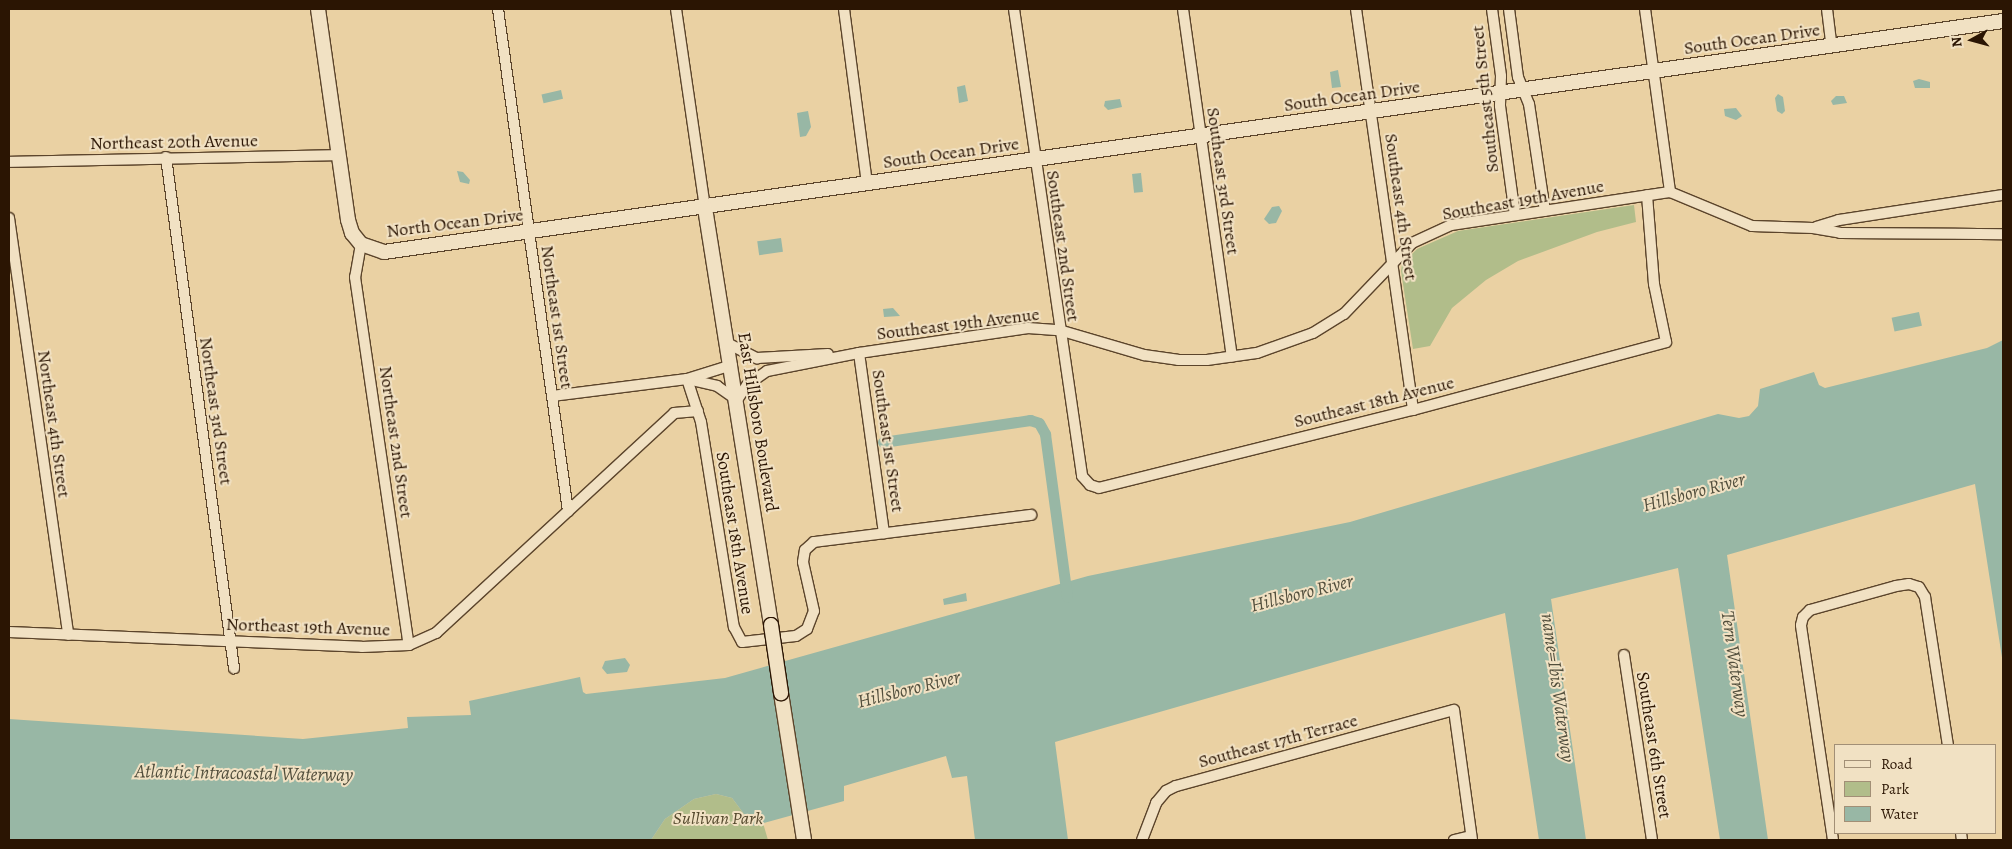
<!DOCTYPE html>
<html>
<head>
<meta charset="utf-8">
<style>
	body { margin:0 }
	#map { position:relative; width:2012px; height:849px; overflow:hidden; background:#ead1a3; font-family:Alegreya,serif }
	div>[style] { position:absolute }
	.green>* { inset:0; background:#b1bd8a }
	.water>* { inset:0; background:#98b7a5; transform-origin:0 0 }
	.canal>* { height:11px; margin:-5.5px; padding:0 5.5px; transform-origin:5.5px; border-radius:5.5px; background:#98b7a5 }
	.roads { filter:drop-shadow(1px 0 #5b442b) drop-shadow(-1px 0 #5b442b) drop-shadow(0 1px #5b442b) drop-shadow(0 -1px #5b442b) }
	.street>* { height:10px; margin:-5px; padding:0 5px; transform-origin:5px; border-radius:5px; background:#f1e1c3 }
	.secondary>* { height:14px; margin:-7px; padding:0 7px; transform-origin:7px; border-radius:7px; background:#f1e1c3 }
	.bridges { filter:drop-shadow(1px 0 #2b1503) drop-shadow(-1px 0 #2b1503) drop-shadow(0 1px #2b1503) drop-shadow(0 -1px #2b1503) }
	.secondary-bridge>* { height:14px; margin:-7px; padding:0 7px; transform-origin:7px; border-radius:7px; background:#f1e1c3 }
	span { translate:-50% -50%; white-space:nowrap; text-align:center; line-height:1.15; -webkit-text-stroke:4px #f1e1c3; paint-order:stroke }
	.street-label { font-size:18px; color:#2b1503 }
	.park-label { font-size:18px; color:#53472c; font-style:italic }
	.water-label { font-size:19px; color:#514e3c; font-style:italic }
	.frame { position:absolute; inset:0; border:10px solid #2b1503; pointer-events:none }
	.legend { position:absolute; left:1834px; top:744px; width:162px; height:90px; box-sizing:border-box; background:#f1e1c3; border:1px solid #a28f76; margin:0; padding:6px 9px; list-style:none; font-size:15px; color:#2b1503 }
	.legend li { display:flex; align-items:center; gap:10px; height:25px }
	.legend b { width:25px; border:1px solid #a28f76 }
	.north { position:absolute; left:1947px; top:15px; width:50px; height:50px; -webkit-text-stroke:4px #f1e1c3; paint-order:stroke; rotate:263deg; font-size:14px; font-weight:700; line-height:20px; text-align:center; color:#2b1503 }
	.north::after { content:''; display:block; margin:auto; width:18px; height:22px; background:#2b1503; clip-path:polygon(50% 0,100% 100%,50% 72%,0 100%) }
</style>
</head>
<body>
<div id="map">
	<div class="green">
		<i style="clip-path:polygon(1634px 205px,1636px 222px,1597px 232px,1518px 261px,1486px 280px,1452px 308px,1430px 346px,1413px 349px,1401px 271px,1402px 264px,1417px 249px,1458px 231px)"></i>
		<i style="clip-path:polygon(716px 794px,732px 798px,753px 826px,763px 823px,768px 840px,651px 840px,665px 819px,694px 799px)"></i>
	</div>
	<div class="water">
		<i style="clip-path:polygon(1338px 70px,1341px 87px,1332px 88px,1330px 72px)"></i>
		<i style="clip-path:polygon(1919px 79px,1930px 82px,1930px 88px,1915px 88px,1913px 81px)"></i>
		<i style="clip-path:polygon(965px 85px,968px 101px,959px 103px,957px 87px)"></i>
		<i style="left:561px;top:90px;width:9px;height:20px;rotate:77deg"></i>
		<i style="clip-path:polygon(1778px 94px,1783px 97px,1785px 111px,1782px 114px,1777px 111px,1775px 98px)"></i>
		<i style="clip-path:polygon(1836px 96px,1844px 96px,1847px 103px,1833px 105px,1831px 101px)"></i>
		<i style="clip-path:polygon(1120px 99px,1122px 107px,1108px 110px,1104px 106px,1105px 101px)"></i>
		<i style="clip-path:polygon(1736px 108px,1742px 116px,1736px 120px,1725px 116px,1724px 109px)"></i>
		<i style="clip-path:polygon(808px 111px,811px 127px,806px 136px,800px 137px,797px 113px)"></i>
		<i style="clip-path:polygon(457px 171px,463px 172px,470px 180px,469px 184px,460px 182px)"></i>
		<i style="left:1141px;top:173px;width:19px;height:9px;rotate:84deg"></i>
		<i style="clip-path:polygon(1279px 206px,1282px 211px,1276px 223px,1269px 224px,1264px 219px,1272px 207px)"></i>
		<i style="left:781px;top:238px;width:14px;height:24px;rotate:82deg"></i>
		<i style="clip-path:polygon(893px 308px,900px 316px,884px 317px,883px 309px)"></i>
		<i style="left:1919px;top:312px;width:14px;height:28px;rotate:78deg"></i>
		<i style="clip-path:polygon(2003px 340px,2003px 664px,1975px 484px,1727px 555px,1768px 840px,1720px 840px,1678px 568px,1551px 599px,1586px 840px,1539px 840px,1505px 613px,1055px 742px,1068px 840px,975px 840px,967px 776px,952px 778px,946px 756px,844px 786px,844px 801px,753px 826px,732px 798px,716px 794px,694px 799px,665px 819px,651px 840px,9px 840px,9px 719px,303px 739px,408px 728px,407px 717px,471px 715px,469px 701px,580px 677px,583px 692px,586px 694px,725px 678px,1088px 576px,1350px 522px,1718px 414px,1739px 418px,1749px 416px,1758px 406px,1760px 389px,1814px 372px,1819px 385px,1825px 388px,1987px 348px)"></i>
		<i style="clip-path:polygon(966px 593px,967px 601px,944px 605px,943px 599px)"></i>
		<i style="clip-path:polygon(625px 658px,630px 665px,627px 672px,607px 674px,602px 668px,605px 661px)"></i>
	</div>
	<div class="canal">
		<i style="left:883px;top:442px;width:149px;rotate:-8.5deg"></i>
		<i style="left:1030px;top:420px;width:9px;rotate:18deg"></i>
		<i style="left:1039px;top:423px;width:13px;rotate:61deg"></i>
		<i style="left:1045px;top:434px;width:164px;rotate:82.3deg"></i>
	</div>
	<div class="roads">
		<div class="street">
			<i style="left:498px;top:9px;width:507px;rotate:82.06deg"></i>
			<i style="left:676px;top:9px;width:201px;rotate:81.7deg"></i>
			<i style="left:844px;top:9px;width:176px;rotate:82.5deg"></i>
			<i style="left:1014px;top:9px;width:472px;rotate:81.7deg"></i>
			<i style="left:1082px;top:476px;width:12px;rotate:48deg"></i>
			<i style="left:1090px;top:485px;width:9px;rotate:18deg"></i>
			<i style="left:1099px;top:488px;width:324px;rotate:-14deg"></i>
			<i style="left:1413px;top:410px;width:262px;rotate:-15deg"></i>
			<i style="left:1666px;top:342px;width:59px;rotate:-101.7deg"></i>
			<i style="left:1654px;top:284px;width:89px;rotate:-94.5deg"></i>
			<i style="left:1183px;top:9px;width:351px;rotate:82deg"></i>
			<i style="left:1356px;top:9px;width:405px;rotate:81.9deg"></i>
			<i style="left:1492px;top:9px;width:68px;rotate:82.3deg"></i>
			<i style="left:1501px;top:76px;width:30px;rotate:92deg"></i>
			<i style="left:1500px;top:106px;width:110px;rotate:82.2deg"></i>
			<i style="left:1509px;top:9px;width:69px;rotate:82.5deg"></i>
			<i style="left:1518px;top:77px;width:29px;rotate:68deg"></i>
			<i style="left:1529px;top:104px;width:108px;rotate:81.5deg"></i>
			<i style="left:1645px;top:9px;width:185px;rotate:82.2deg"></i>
			<i style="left:1827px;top:9px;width:38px;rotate:83deg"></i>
			<i style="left:166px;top:157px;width:516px;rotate:82.42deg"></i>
			<i style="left:9px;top:162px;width:330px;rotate:-1.2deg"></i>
			<i style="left:9px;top:218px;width:421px;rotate:81.9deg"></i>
			<i style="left:1816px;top:227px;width:24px;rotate:-17deg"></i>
			<i style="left:1839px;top:220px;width:166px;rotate:-8.7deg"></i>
			<i style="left:361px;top:244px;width:34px;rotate:100deg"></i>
			<i style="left:355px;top:277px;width:372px;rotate:81.7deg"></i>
			<i style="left:727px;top:343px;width:34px;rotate:27deg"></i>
			<i style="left:757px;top:358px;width:71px;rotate:-3.2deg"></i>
			<i style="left:859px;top:353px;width:182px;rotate:82.1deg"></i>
			<i style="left:687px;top:379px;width:31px;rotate:13deg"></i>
			<i style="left:717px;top:386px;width:24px;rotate:35deg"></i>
			<i style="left:737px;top:400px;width:18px;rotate:-56deg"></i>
			<i style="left:747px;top:385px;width:24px;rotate:-35deg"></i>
			<i style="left:767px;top:371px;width:94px;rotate:-11.1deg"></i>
			<i style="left:859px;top:353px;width:171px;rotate:-8.4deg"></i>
			<i style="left:1028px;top:328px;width:31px;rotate:4deg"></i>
			<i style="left:1059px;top:330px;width:89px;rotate:16.4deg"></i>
			<i style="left:1144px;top:355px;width:34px;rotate:8deg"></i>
			<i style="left:1178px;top:360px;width:29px"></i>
			<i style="left:1207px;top:360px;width:50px;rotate:-8deg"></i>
			<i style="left:1257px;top:353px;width:59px;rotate:-19.7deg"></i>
			<i style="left:1313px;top:333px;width:36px;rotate:-32deg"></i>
			<i style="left:1344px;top:314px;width:98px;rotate:-46.2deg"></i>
			<i style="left:1412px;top:243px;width:43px;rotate:-24.8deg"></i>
			<i style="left:1451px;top:225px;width:221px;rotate:-8.6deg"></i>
			<i style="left:1670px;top:192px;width:89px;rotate:22.5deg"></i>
			<i style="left:1752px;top:226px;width:61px;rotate:1.9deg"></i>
			<i style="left:1813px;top:228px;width:27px;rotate:10deg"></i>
			<i style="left:1840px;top:233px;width:163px;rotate:0.4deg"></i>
			<i style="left:687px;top:379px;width:45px;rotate:72deg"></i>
			<i style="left:701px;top:422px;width:208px;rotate:80.9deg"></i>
			<i style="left:734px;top:627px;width:17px;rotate:62deg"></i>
			<i style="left:742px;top:642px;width:54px;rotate:-6.3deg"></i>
			<i style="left:796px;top:636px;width:13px;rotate:-32deg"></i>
			<i style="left:807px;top:629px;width:19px;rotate:-69deg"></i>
			<i style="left:814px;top:611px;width:50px;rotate:-102.7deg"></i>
			<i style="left:803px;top:562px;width:12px;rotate:-81deg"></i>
			<i style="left:805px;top:550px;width:12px;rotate:-42deg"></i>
			<i style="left:814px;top:542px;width:219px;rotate:-7.1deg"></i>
			<i style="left:552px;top:396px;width:136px;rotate:-7.2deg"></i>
			<i style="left:687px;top:379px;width:47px;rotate:-17.3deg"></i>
			<i style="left:9px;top:632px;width:353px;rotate:2.4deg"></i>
			<i style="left:362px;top:647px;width:47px;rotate:-2.4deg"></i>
			<i style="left:409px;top:645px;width:30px;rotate:-24deg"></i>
			<i style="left:436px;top:633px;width:324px;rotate:-42.7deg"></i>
			<i style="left:674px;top:413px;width:24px;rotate:-5deg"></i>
			<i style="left:1624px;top:655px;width:187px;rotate:81.4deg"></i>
			<i style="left:1961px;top:833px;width:7px;rotate:82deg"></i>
			<i style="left:1142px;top:840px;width:40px;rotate:-69deg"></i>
			<i style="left:1156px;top:803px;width:16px;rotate:-50deg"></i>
			<i style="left:1166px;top:791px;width:11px;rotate:-27deg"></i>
			<i style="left:1176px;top:786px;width:288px;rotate:-15.3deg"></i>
			<i style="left:1454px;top:710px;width:131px;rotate:82.1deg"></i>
			<i style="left:1454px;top:840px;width:17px;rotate:-13deg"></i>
			<i style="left:1833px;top:840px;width:217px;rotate:-98.5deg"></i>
			<i style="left:1801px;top:625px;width:8px;rotate:-76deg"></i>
			<i style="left:1803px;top:617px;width:10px;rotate:-45deg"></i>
			<i style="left:1810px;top:610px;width:89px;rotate:-15.6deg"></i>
			<i style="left:1896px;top:586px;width:13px;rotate:-9deg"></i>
			<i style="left:1909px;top:584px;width:10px;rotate:17deg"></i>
			<i style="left:1919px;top:587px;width:12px;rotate:59deg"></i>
			<i style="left:1925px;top:597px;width:150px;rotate:81.2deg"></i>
		</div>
		<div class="secondary">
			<i style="left:318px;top:9px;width:213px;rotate:81.9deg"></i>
			<i style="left:348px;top:220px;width:14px;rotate:73deg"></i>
			<i style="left:352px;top:233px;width:14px;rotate:51deg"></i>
			<i style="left:361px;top:244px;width:24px;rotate:19deg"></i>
			<i style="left:384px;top:252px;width:1635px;rotate:-8.12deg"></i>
			<i style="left:705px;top:208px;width:422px;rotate:81deg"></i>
			<i style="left:781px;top:693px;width:149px;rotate:81.1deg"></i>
		</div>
	</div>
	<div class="bridges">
		<div class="secondary-bridge">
			<i style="left:771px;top:625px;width:69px;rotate:81.6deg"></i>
		</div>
	</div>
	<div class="street-label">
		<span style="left:1752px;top:39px;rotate:-8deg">South Ocean Drive</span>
		<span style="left:1352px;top:96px;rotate:-8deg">South Ocean Drive</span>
		<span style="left:1485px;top:99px;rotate:-96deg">Southeast 5th Street</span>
		<span style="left:174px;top:142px;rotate:-1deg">Northeast 20th Avenue</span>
		<span style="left:951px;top:153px;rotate:-8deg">South Ocean Drive</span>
		<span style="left:1223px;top:181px;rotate:82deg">Southeast 3rd Street</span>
		<span style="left:1523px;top:200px;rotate:-10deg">Southeast 19th Avenue</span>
		<span style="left:1401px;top:207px;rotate:82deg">Southeast 4th Street</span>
		<span style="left:455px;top:223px;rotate:-7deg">North Ocean Drive</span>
		<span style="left:1063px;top:246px;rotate:82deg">Southeast 2nd Street</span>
		<span style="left:557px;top:317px;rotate:82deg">Northeast 1st Street</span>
		<span style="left:958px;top:324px;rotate:-7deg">Southeast 19th Avenue</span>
		<span style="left:1374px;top:402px;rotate:-14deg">Southeast 18th Avenue</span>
		<span style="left:216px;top:411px;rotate:82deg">Northeast 3rd Street</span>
		<span style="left:758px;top:422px;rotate:81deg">East Hillsboro Boulevard</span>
		<span style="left:54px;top:424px;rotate:82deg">Northeast 4th Street</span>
		<span style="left:888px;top:441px;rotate:82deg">Southeast 1st Street</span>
		<span style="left:396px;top:442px;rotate:82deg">Northeast 2nd Street</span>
		<span style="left:735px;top:533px;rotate:81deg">Southeast 18th Avenue</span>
		<span style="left:308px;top:627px;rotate:2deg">Northeast 19th Avenue</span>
		<span style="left:1278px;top:741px;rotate:-15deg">Southeast 17th Terrace</span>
		<span style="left:1654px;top:745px;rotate:81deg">Southeast 6th Street</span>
	</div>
	<div class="park-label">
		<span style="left:718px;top:818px">Sullivan Park</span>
	</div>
	<div class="water-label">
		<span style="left:1694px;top:493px;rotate:-15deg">Hillsboro River</span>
		<span style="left:1302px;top:594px;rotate:-14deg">Hillsboro River</span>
		<span style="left:1734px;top:664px;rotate:82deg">Tern Waterway</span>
		<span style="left:1557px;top:688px;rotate:82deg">name=Ibis Waterway</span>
		<span style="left:909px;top:690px;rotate:-14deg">Hillsboro River</span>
		<span style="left:244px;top:774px;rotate:1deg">Atlantic Intracoastal Waterway</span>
	</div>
	<div class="frame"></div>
	<ul class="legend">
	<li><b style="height:6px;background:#f1e1c3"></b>Road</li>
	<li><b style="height:14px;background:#b1bd8a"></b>Park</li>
	<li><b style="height:14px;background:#98b7a5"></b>Water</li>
	</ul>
	<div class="north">N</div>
</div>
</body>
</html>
